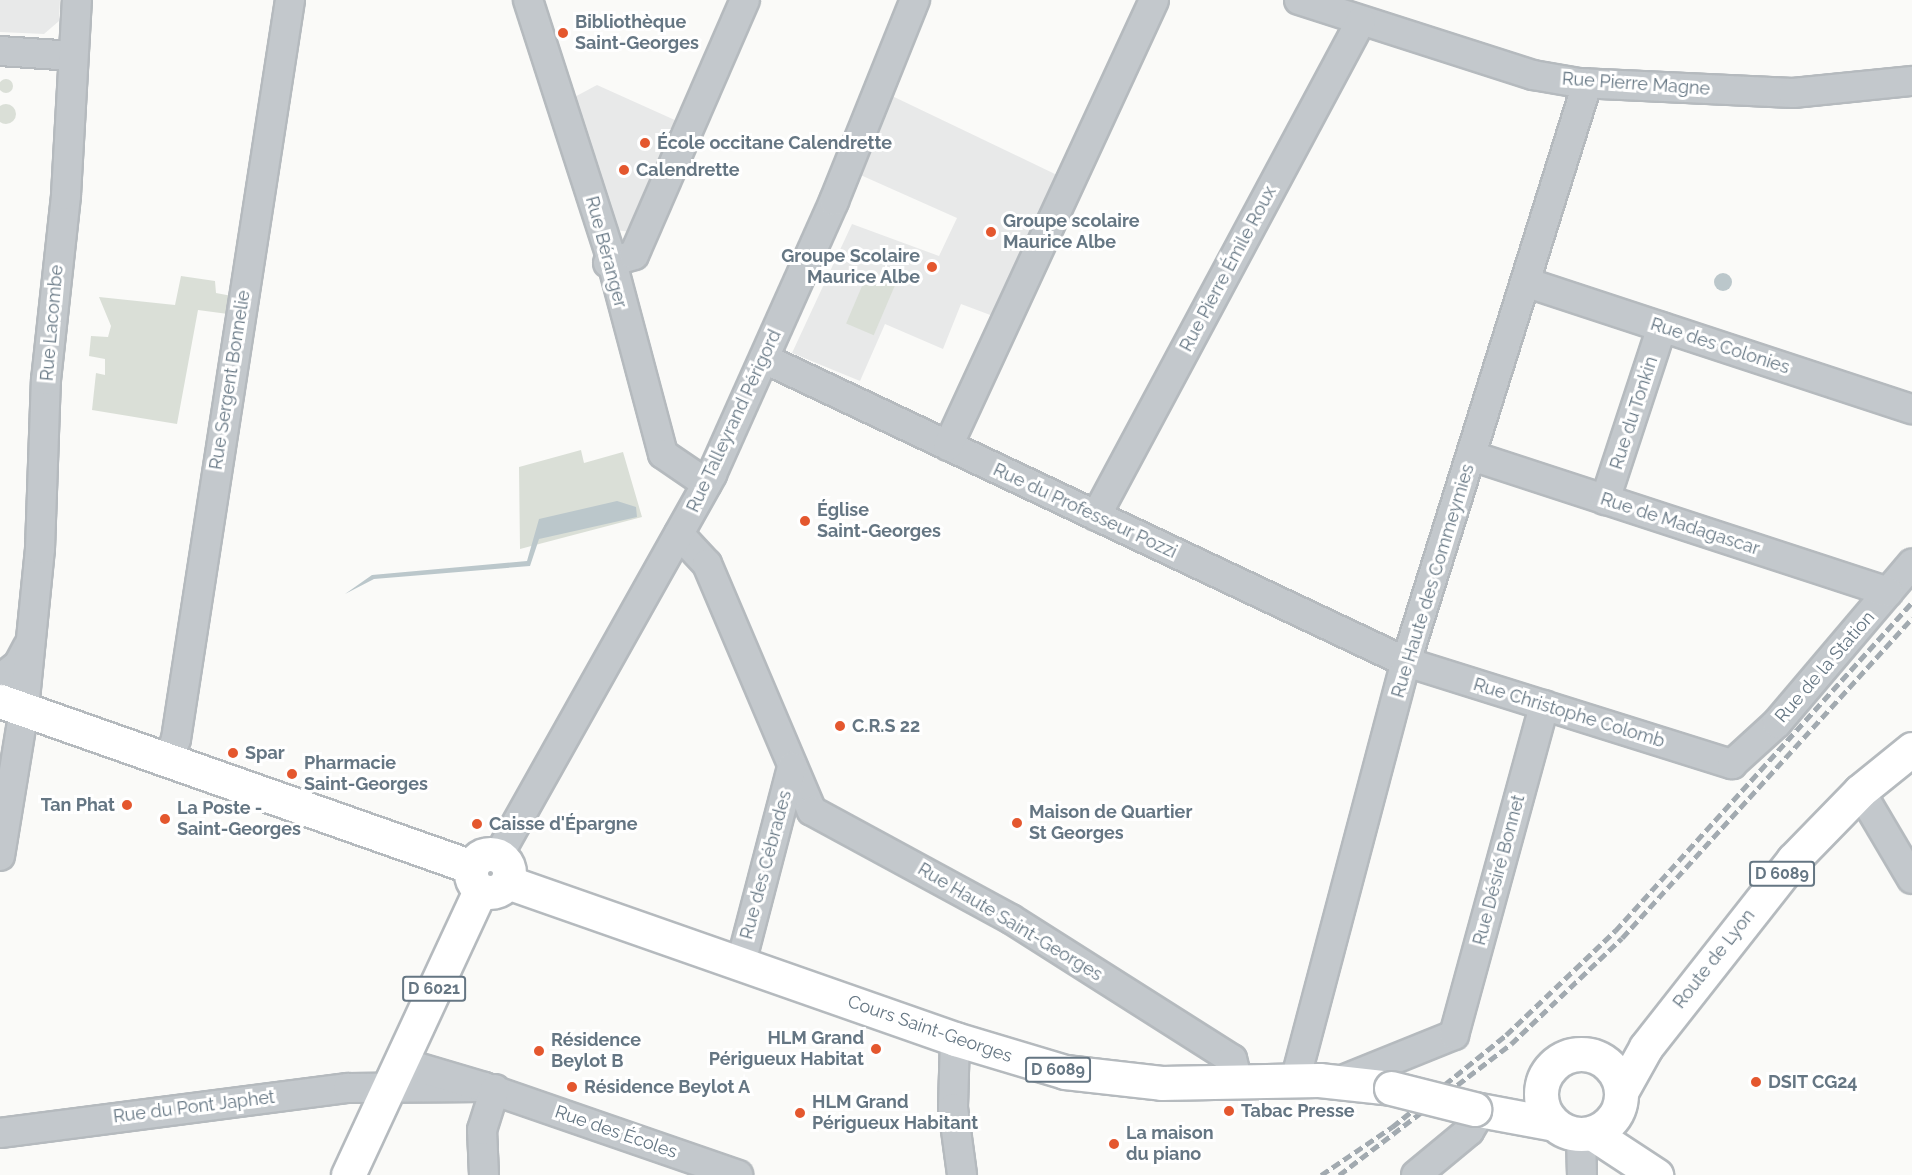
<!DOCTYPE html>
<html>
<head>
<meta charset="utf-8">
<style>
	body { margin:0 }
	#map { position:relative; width:1912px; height:1175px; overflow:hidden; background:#fafaf8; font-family:Raleway,sans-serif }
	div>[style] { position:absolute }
	.built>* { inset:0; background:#e8e9e9 }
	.green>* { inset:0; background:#dadfd7; transform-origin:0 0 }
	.round { border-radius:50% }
	.water>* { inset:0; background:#bbc7cb }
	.roads { filter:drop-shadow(2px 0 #b5babe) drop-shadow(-2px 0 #b5babe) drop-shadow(0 2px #b5babe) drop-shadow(0 -2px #b5babe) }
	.minor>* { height:28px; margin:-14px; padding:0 14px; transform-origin:14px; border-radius:14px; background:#c3c8cc }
	.major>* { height:33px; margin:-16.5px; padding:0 16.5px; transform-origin:16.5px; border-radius:16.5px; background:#fff }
	.major>.ring { margin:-16.5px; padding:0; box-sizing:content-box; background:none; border:33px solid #fff; border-radius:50% }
	.rail>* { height:4.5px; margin-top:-2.25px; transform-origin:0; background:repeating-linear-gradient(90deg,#a2aab0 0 9px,transparent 0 13.5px) }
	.bridges { filter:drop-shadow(2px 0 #b5babe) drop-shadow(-2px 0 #b5babe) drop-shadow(0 2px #b5babe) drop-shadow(0 -2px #b5babe) }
	.major-bridge>* { height:33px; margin:-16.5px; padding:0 16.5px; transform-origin:16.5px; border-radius:16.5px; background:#fff }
	.dots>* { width:16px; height:16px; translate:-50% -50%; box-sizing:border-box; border:3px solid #fff; border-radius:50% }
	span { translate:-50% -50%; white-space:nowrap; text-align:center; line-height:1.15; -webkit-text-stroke:6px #fff; paint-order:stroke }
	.shield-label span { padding:2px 4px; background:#fff; border:2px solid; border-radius:4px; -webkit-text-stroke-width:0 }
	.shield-label { font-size:16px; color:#657683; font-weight:700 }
	.poi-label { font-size:18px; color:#657683; font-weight:700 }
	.left { translate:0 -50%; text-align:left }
	.right { translate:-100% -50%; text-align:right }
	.street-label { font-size:18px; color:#657683 }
</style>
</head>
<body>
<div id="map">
	<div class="built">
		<i style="clip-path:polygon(0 0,60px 0,59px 21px,44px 34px,0 32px)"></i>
		<i style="clip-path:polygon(597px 85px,677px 121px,630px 232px,609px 229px,569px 100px)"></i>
		<i style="clip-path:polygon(890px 95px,1057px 175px,993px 316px,961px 304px,943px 349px,885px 324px,860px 381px,792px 353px,852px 224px,939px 256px,957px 218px,856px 173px)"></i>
	</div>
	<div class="green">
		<i class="round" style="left:-1px;top:79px;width:14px;height:14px"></i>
		<i class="round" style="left:-4px;top:104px;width:20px;height:20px"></i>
		<i style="left:868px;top:272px;width:30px;height:56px;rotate:23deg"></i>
		<i style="clip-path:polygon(181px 276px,215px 281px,216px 293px,232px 296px,228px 314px,198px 310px,177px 424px,92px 410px,96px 373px,105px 375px,105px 359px,89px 356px,91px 336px,108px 337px,111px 326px,99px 297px,175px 305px)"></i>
		<i style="clip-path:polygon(581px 450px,584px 463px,623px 452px,642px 517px,520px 549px,519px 467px)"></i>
	</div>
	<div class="water">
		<i class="round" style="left:1714px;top:273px;width:18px;height:18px"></i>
		<i style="clip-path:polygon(617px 501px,636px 507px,637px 517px,539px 539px,530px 566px,374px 579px,345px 594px,372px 575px,527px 561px,539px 519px)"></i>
	</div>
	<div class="roads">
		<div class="minor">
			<i style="left:528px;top:0;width:264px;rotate:72.1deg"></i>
			<i style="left:609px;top:251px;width:210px;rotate:75.1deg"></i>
			<i style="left:663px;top:454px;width:53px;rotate:34.3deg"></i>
			<i style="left:1299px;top:0;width:246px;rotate:17.8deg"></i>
			<i style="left:1533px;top:75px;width:47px;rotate:9.9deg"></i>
			<i style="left:1579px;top:83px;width:214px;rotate:2.7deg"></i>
			<i style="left:1793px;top:93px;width:120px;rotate:-5.8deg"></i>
			<i style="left:0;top:51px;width:73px;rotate:3.9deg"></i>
			<i style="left:608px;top:263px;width:27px;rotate:-17deg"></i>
			<i style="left:634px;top:255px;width:278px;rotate:-66.5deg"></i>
			<i style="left:1528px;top:283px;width:404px;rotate:18.2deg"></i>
			<i style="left:765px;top:359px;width:709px;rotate:25.3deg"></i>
			<i style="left:1406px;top:662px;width:342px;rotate:17.4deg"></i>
			<i style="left:1732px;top:764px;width:61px;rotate:-42.3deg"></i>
			<i style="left:1777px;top:723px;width:209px;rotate:-49.7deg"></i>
			<i style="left:948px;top:446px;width:491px;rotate:-65.2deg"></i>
			<i style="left:1472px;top:456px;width:438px;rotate:18.1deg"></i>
			<i style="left:1605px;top:500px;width:182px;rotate:-71.8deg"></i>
			<i style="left:1096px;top:516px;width:561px;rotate:-61.84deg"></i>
			<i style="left:679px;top:534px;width:41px;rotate:47deg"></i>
			<i style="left:707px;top:564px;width:268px;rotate:67deg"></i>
			<i style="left:812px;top:811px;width:226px;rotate:28.5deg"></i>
			<i style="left:1011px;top:919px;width:262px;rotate:32.4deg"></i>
			<i style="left:1232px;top:1059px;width:24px;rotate:75deg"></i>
			<i style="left:0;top:679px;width:23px;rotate:-38deg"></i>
			<i style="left:18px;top:665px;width:21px;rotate:-62deg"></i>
			<i style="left:168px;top:760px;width:22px;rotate:-69deg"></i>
			<i style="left:176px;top:739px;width:748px;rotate:-81.23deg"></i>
			<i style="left:1860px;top:791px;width:102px;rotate:59.4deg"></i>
			<i style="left:0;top:856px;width:149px;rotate:-80.7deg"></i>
			<i style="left:24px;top:709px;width:161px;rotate:-84.3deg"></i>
			<i style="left:40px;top:549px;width:169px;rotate:-88deg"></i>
			<i style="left:46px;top:380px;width:186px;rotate:-83.8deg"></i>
			<i style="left:66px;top:195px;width:195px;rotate:-86.8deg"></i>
			<i style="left:498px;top:856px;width:438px;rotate:-60.7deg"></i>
			<i style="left:712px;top:474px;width:299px;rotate:-65.9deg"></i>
			<i style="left:834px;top:201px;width:217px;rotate:-68.1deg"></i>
			<i style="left:741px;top:963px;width:203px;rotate:-75.4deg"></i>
			<i style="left:955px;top:1039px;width:69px;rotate:91.7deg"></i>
			<i style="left:953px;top:1108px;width:68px;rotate:82.3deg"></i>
			<i style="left:1295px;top:1081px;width:433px;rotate:-75.2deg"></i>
			<i style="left:1406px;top:662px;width:606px;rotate:-72.61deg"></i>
			<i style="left:1340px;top:1081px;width:123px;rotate:-22deg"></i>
			<i style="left:1454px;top:1035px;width:342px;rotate:-74.7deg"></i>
			<i style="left:484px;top:1087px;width:269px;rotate:19.1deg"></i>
			<i style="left:0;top:1133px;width:351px;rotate:-7.4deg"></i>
			<i style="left:348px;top:1088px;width:136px;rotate:-0.4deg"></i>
			<i style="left:484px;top:1087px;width:88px;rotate:-163.4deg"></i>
			<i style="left:1581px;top:1135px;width:40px;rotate:88.6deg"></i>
			<i style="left:484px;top:1175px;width:45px;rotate:-92.5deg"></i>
			<i style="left:482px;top:1130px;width:43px;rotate:-72.4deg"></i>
			<i style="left:1416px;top:1175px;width:69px;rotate:-39.7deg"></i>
			<i style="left:1469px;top:1131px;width:23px;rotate:-59deg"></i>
		</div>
		<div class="major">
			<i style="left:0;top:701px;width:500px;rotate:19.38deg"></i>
			<i class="ring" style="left:471px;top:854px;width:5px;height:5px"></i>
			<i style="left:507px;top:882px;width:475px;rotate:19.3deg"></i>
			<i style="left:955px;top:1039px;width:115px;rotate:16.7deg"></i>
			<i style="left:1065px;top:1072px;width:97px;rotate:6.5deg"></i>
			<i style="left:1161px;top:1083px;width:158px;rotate:-1.1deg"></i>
			<i style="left:1319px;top:1080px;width:72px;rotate:6.3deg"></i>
			<i class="ring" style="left:1541px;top:1054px;width:47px;height:47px"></i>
			<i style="left:1621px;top:1092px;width:51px;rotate:-60.9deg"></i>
			<i style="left:1646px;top:1047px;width:238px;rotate:-51.8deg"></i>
			<i style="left:1793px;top:860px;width:96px;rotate:-45.8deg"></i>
			<i style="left:1860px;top:791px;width:67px;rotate:-38.9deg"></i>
			<i style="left:1474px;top:1109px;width:81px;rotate:10.6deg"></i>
			<i style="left:1592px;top:1133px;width:77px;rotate:33.3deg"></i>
			<i style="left:348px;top:1175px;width:314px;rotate:-65.1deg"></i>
		</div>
	</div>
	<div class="rail">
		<i style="left:1321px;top:1175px;width:86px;rotate:-34.1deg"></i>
		<i style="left:1392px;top:1127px;width:146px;rotate:-38.9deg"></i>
		<i style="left:1506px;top:1035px;width:151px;rotate:-43.7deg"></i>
		<i style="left:1615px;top:931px;width:443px;rotate:-47.9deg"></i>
		<i style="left:1339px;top:1175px;width:216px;rotate:-37.3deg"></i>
		<i style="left:1511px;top:1044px;width:153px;rotate:-43.7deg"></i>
		<i style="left:1622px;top:938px;width:432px;rotate:-47.8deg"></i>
	</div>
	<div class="bridges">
		<div class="major-bridge">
			<i style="left:1391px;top:1088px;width:86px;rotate:14.2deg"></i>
		</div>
	</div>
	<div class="dots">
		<i style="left:563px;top:33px;background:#e4572e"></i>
		<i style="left:645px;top:143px;background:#e4572e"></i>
		<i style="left:624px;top:170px;background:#e4572e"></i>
		<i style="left:991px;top:232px;background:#e4572e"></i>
		<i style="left:932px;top:267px;background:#e4572e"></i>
		<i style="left:805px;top:521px;background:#e4572e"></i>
		<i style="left:840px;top:726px;background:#e4572e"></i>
		<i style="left:233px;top:753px;background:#e4572e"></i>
		<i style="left:292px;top:774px;background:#e4572e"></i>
		<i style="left:127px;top:805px;background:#e4572e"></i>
		<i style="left:165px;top:819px;background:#e4572e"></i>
		<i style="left:1017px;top:823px;background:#e4572e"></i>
		<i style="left:477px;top:824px;background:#e4572e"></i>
		<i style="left:876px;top:1049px;background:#e4572e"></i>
		<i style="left:539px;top:1051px;background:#e4572e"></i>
		<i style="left:1756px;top:1082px;background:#e4572e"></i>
		<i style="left:572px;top:1087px;background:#e4572e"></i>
		<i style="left:1229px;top:1111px;background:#e4572e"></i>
		<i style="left:800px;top:1113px;background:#e4572e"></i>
		<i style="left:1114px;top:1144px;background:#e4572e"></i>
	</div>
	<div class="shield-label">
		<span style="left:1782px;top:874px">D 6089</span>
		<span style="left:434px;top:989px">D 6021</span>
		<span style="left:1058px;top:1070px">D 6089</span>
	</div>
	<div class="poi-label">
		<span class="left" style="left:575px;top:33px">Bibliothèque<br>Saint-Georges</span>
		<span class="left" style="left:657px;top:143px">École occitane Calendrette</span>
		<span class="left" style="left:636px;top:170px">Calendrette</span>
		<span class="left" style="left:1003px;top:232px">Groupe scolaire<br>Maurice Albe</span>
		<span class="right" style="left:920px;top:267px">Groupe Scolaire<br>Maurice Albe</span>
		<span class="left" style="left:817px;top:521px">Église<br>Saint-Georges</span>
		<span class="left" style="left:852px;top:726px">C.R.S 22</span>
		<span class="left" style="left:245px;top:753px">Spar</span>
		<span class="left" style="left:304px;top:774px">Pharmacie<br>Saint-Georges</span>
		<span class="right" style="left:115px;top:805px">Tan Phat</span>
		<span class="left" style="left:177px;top:819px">La Poste -<br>Saint-Georges</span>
		<span class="left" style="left:1029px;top:823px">Maison de Quartier<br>St Georges</span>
		<span class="left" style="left:489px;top:824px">Caisse d'Épargne</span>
		<span class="right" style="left:864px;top:1049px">HLM Grand<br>Périgueux Habitat</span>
		<span class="left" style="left:551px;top:1051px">Résidence<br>Beylot B</span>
		<span class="left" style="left:1768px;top:1082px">DSIT CG24</span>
		<span class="left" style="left:584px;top:1087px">Résidence Beylot A</span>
		<span class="left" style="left:812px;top:1113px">HLM Grand<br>Périgueux Habitant</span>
		<span class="left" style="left:1241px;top:1111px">Tabac Presse</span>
		<span class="left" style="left:1126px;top:1144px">La maison<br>du piano</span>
	</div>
	<div class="street-label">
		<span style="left:1636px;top:84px;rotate:4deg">Rue Pierre Magne</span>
		<span style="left:606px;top:252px;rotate:75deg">Rue Béranger</span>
		<span style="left:1228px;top:269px;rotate:-62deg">Rue Pierre Émile Roux</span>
		<span style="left:52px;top:323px;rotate:-85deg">Rue Lacombe</span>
		<span style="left:1720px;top:346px;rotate:18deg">Rue des Colonies</span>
		<span style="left:230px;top:380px;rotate:-81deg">Rue Sergent Bonnelie</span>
		<span style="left:1634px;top:413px;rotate:-72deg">Rue du Tonkin</span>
		<span style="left:734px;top:421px;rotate:-65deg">Rue Talleyrand Périgord</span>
		<span style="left:1085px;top:511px;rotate:25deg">Rue du Professeur Pozzi</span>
		<span style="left:1680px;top:524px;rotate:18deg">Rue de Madagascar</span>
		<span style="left:1433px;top:581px;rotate:-73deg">Rue Haute des Commeymies</span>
		<span style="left:1825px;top:667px;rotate:-49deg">Rue de la Station</span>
		<span style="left:1569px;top:713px;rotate:17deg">Rue Christophe Colomb</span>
		<span style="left:766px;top:865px;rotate:-75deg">Rue des Cébrades</span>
		<span style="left:1499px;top:870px;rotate:-75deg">Rue Désiré Bonnet</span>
		<span style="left:1010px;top:922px;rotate:31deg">Rue Haute Saint-Georges</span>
		<span style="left:1714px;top:959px;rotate:-52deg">Route de Lyon</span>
		<span style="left:930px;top:1029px;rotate:19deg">Cours Saint-Georges</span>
		<span style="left:194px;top:1107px;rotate:-7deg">Rue du Pont Japhet</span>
		<span style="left:616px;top:1132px;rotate:19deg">Rue des Écoles</span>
	</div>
</div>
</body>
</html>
